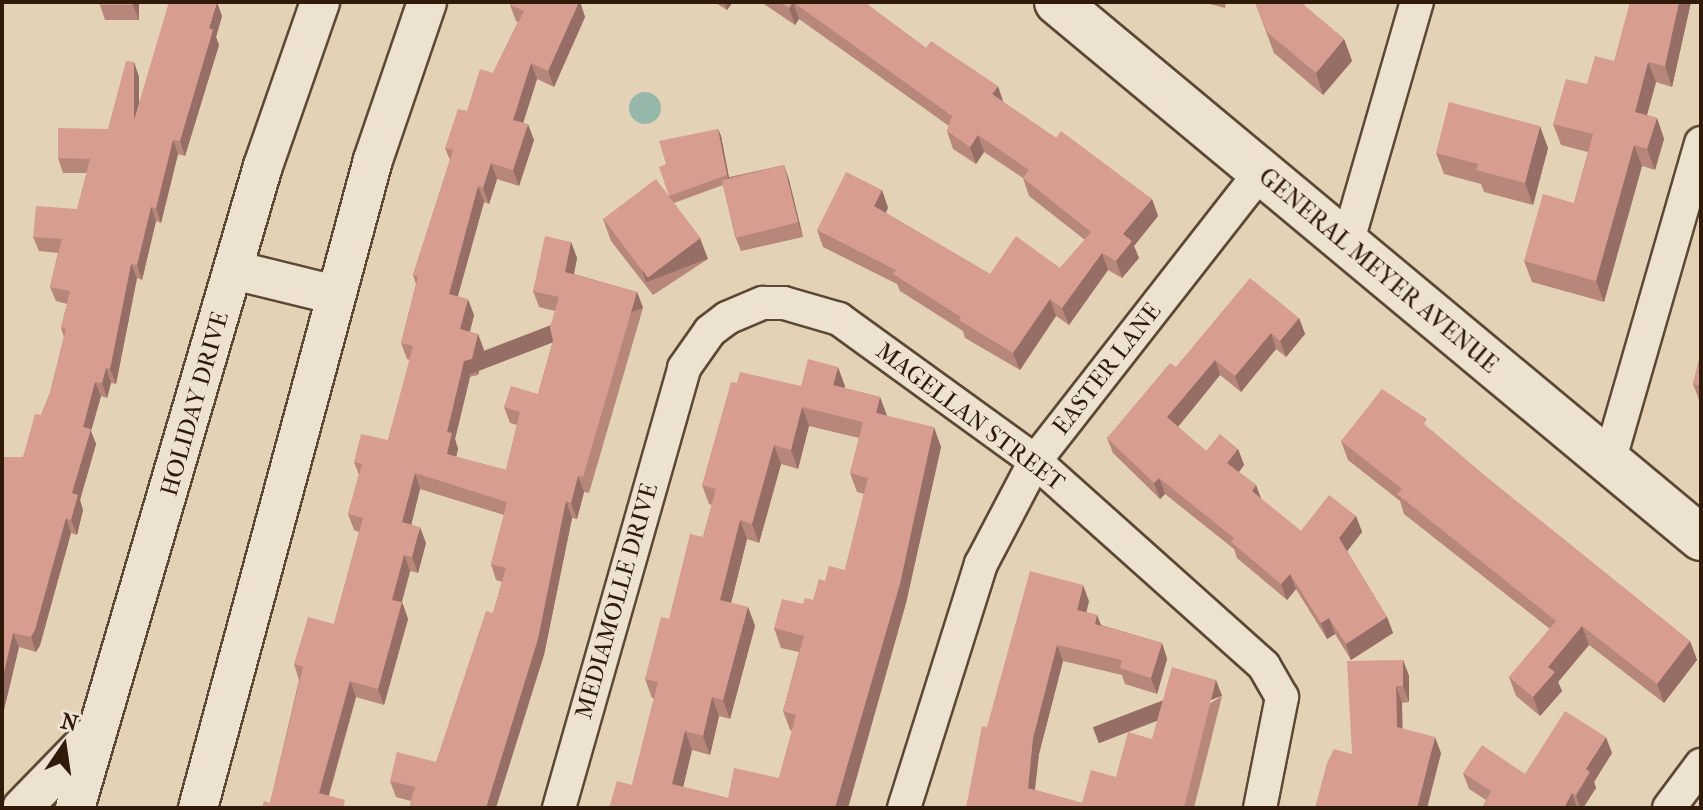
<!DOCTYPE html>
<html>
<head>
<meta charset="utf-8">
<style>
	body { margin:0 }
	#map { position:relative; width:1703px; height:810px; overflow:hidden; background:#e4d2b7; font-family:"IM FELL French Canon",serif }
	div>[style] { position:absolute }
	.water>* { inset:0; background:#96b8aa }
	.round { border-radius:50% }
	.roads { filter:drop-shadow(2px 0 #5d4835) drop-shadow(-2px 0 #5d4835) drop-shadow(0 2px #5d4835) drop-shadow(0 -2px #5d4835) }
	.minor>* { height:32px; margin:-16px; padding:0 16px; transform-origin:16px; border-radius:16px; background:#ede2d0 }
	.tertiary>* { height:38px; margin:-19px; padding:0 19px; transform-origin:19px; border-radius:19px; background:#ede2d0 }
	.secondary>* { height:44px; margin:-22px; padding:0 22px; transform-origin:22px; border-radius:22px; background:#ede2d0 }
	.wall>* { inset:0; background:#b8877c }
	.shaded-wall>* { inset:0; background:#966e65; transform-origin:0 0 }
	.building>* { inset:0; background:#d69d90; transform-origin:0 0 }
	span { translate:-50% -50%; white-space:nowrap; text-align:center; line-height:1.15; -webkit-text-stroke:8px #ede2d0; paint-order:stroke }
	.street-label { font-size:24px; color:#301a0a }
	.frame { position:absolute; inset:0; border:4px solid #301a0a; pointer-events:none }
	.north { position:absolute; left:24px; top:706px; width:80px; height:80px; -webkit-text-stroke:6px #ede2d0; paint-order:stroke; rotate:13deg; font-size:22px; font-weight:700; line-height:32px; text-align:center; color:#301a0a }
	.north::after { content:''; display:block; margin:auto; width:28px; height:36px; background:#301a0a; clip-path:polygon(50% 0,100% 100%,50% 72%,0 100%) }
</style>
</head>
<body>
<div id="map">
	<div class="water">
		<i class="round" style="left:629px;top:92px;width:32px;height:32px"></i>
	</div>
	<div class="roads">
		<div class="minor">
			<i style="left:1347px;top:244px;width:252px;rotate:-73.9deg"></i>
			<i style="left:1609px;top:462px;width:332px;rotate:-73.9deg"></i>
			<i style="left:559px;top:808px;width:457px;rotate:-74.1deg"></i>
			<i style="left:684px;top:368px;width:45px;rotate:-54.9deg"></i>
			<i style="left:710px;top:331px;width:21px;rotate:-37deg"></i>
			<i style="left:727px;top:318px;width:39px;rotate:-23deg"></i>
			<i style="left:763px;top:303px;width:21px"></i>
			<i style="left:784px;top:303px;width:57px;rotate:16.2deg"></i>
			<i style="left:839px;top:319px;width:242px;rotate:35.9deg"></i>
			<i style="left:1035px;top:461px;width:307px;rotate:41.8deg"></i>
			<i style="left:1264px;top:666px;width:36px;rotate:60deg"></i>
			<i style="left:1282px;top:697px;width:113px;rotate:101.2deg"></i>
			<i style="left:904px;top:808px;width:256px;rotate:-72.5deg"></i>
			<i style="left:981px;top:564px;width:116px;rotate:-62.3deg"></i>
			<i style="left:1035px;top:461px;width:365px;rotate:-52deg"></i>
			<i style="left:1669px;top:808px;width:54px;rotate:-53.3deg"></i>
		</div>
		<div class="tertiary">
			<i style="left:234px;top:270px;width:105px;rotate:13.8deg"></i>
			<i style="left:22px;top:808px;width:100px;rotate:-45.8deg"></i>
			<i style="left:75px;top:808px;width:669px;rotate:-73.68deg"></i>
			<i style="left:263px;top:166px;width:174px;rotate:-70.8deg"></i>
			<i style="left:198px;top:808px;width:671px;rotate:-74.89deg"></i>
			<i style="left:373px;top:160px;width:167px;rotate:-71.1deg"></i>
		</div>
		<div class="secondary">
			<i style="left:1057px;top:2px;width:838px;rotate:39.77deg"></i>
		</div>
	</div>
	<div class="wall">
		<i style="clip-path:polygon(99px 2px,139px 2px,139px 20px,105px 20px)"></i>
		<i style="clip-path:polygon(512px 2px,580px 2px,585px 17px,554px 87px,537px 79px,523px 123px,534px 140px,519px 186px,497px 179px,489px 204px,484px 202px,458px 296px,474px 315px,470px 332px,478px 334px,484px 350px,478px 375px,470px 377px,455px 439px,458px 449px,456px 457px,506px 470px,517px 425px,510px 423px,504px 407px,538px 394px,553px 341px,555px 311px,539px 307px,533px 291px,571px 242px,577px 258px,574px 274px,637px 292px,643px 308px,589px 493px,584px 492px,577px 519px,572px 518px,544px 655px,411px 801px,396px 797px,390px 781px,436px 762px,493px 613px,502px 582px,496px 580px,491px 564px,504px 515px,420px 489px,411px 525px,426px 543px,418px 573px,410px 571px,402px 602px,408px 619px,384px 705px,356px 697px,329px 796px,270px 803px,299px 680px,294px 664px,334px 624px,359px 532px,354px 530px,348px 514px,359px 475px,354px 462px,388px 440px,410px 360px,407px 359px,401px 343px,416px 284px,413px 275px,450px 160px,445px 148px,467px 111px,493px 73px,518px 22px,516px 21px,510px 5px)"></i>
		<i style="clip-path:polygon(714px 2px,733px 2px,727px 10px)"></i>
		<i style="clip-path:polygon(761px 2px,864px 2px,926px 48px,1003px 102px,1056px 138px,1152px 199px,1158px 216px,1134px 246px,1139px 258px,1122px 278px,1108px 270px,1069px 325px,1056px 316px,1020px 370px,965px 338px,963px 331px,900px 291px,897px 284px,823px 247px,817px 230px,882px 190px,888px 208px,886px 213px,990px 274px,1060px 268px,1085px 240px,1029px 196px,1023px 178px,984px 152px,976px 164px,953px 149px,947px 131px,949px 126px,799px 19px,795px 25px)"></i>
		<i style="clip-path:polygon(1202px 2px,1226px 2px,1225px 8px)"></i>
		<i style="clip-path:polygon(1255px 2px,1306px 7px,1344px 39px,1352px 61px,1323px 95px,1274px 53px)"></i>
		<i style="clip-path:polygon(1691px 2px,1672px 87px,1656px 82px,1647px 115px,1657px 118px,1664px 139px,1655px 170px,1642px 166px,1604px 302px,1532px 282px,1524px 261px,1574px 203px,1588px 152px,1561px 145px,1553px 124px,1587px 84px,1614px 61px)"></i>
		<i style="clip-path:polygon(222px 16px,216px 37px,219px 45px,185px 156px,178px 154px,161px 223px,156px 221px,142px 280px,137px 278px,116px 384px,111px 383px,107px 398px,101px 396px,91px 431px,96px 444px,80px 500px,83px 510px,77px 535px,71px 533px,40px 645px,36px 652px,19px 647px,2px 718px,2px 457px,23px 457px,41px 415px,50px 393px,64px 337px,61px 328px,67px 304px,56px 301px,50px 287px,58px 253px,39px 251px,33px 237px,77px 209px,87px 173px,63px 173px,58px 158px,108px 129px,134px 62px,139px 77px,139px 102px)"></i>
		<i style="clip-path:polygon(718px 129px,721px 136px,729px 177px,784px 165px,789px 180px,803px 237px,741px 251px,735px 236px,723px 185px,674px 203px,708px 259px,653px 295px,611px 241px,603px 219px,669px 197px,666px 164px)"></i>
		<i style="clip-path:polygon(1548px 148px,1533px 205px,1484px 192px,1481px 184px,1444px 174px,1436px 153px)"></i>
		<i style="clip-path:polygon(1299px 318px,1305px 334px,1286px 357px,1276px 349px,1241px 392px,1220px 375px,1178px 427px,1206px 451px,1238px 449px,1244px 465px,1239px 472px,1256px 485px,1261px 499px,1301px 531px,1356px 516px,1362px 532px,1347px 551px,1387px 617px,1393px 633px,1351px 660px,1335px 634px,1327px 639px,1296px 589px,1287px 600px,1237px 558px,1234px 549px,1165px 494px,1160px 499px,1113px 453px,1107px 438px,1176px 367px)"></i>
		<i style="clip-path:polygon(1701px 352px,1701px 405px,1693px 384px)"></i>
		<i style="clip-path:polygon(evenodd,737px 383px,801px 386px,845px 386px,844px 388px,880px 397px,887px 416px,941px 447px,906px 603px,848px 808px,609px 808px,632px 785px,654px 698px,652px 698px,645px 679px,703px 537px,712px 505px,709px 504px,702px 485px,737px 383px,809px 426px,859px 438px,850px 473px,857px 492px,864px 494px,845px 570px,825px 581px,813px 600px,803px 604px,774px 628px,781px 648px,799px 652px,783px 711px,790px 730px,792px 731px,779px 778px,728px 798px,683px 787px,692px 750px,710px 755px,719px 716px,730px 719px,755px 626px,748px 607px,731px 603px,747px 539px,759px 543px,781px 464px,798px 469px,809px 426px)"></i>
		<i style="clip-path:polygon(1431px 430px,1485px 476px,1690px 641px,1697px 660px,1664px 703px,1589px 645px,1558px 682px,1562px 691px,1540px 716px,1516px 696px,1509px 677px,1550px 629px,1404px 514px,1400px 501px,1348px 460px,1341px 441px)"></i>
		<i style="clip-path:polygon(1089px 601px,1086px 612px,1097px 615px,1101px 625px,1162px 643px,1167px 659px,1157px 694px,1125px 684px,1122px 675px,1063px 661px,1039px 754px,1035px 790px,1082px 803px,1116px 777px,1152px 739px,1222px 696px,1194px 808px,966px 808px,987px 727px)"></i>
		<i style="clip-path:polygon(1403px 660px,1409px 676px,1409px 702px,1402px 703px,1402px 728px,1441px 753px,1427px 808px,1315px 808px,1352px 754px)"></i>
		<i style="clip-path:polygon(1612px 753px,1594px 782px,1596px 788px,1583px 808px,1482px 808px,1486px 800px,1469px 789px,1463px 773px,1525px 774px)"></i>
	</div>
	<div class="shaded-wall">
		<i style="clip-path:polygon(133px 2px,139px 2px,139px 20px,133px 5px)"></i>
		<i style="clip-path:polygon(217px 2px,222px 16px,216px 37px,219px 45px,185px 156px,180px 141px,209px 28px)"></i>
		<i style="clip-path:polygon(579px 2px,580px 2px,585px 17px,554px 87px,548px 71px)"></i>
		<i style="clip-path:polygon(724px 2px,733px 2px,727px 10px)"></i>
		<i style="clip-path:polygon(793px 2px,799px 19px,795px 25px,789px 8px)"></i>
		<i style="clip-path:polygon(1679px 2px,1691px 2px,1672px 87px,1665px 66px)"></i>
		<i style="clip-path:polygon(1344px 39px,1352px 61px,1323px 95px,1316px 73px)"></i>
		<i style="clip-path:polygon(134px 62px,139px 77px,139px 134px,134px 120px)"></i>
		<i style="clip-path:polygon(1648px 62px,1656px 82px,1642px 133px,1635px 112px)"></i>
		<i style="clip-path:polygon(531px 63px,537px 79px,519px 136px,513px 120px)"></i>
		<i style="clip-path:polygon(998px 86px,1004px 104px,992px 94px)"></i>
		<i style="clip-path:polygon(1657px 118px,1664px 139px,1655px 170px,1647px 149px)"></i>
		<i style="clip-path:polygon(528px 124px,534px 140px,519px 186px,513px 170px)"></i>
		<i style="clip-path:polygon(1540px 126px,1548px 148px,1533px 205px,1525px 183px)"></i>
		<i style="clip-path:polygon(718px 129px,721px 136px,730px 183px,727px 175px)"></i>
		<i style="clip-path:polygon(978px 135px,984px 152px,976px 164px,970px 147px)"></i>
		<i style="clip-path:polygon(173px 140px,178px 154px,161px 223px,156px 208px)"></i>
		<i style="clip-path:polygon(1634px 145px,1642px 166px,1604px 302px,1596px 281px)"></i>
		<i style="clip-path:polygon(491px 163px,497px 179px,489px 204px,483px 188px)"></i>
		<i style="clip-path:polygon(784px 165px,789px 180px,803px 237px,798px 222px)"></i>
		<i style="clip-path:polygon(478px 186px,484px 202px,454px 310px,449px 294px)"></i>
		<i style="clip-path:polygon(882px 190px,888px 208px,880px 223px,874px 206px)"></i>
		<i style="clip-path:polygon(1152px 199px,1158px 216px,1134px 246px,1139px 258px,1122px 278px,1116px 261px,1123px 234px)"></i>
		<i style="clip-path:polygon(151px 207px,156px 221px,142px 280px,137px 265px)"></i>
		<i style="left:700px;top:238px;width:22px;height:66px;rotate:69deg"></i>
		<i style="clip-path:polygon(571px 242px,577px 258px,571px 288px,565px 272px)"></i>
		<i style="clip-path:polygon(1102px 253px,1108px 270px,1069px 325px,1062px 308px)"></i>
		<i style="clip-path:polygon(131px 264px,137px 278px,116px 384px,110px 369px)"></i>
		<i style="left:637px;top:292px;width:17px;height:193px;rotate:69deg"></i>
		<i style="clip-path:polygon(468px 299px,474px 315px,466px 346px,460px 329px)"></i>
		<i style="clip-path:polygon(1050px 299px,1056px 316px,1020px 370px,1013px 353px)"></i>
		<i style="clip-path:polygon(1299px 318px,1305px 334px,1286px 357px,1280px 341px)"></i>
		<i style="clip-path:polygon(1271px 333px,1276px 349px,1241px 392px,1235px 376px)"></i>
		<i style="clip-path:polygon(478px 334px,484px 350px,478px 375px,472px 359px)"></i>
		<i style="clip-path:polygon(1215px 360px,1220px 375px,1173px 433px,1167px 417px)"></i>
		<i style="clip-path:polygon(464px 361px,470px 377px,455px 439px,458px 449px,453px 471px,447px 454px,447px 432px)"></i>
		<i style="clip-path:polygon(838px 367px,845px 386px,840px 404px,833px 385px)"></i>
		<i style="clip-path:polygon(106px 368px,111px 383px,107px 398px,102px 383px)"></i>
		<i style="clip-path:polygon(95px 382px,101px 396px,91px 431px,96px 444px,80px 500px,83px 510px,77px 535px,71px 520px,72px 493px,83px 427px)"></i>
		<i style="clip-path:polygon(880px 397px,887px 416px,876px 413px)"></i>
		<i style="clip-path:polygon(802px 407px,809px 426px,798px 469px,791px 450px)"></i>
		<i style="clip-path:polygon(934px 427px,941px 447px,906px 603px,848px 808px,835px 808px)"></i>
		<i style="clip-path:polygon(774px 445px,781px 464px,759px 543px,752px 524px)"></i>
		<i style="clip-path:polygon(1238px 449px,1244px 465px,1233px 479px,1227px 463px)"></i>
		<i style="clip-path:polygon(415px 473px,420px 489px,408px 538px,402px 522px)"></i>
		<i style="clip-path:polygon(578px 476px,584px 492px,577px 519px,571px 503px)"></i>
		<i style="clip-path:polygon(1159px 478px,1165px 494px,1160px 499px,1154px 483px)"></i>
		<i style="clip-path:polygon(1256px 485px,1262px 501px,1252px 491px)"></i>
		<i style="clip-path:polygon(566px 501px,572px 518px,544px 655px,496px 808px,486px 808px)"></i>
		<i style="clip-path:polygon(1356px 516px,1362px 532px,1345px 554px,1339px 538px)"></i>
		<i style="clip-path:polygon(66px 518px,71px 533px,40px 645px,36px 652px,31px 637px)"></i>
		<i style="clip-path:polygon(740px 520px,747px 539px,727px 619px,720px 600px)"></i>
		<i style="clip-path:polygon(420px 527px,426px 543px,418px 573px,412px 557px)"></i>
		<i style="clip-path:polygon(404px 555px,410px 571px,398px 616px,392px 600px)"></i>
		<i style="clip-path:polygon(1290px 574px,1296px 589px,1287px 600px,1281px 584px)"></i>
		<i style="clip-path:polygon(1083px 585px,1089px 601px,1083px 626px,1077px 610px)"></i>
		<i style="clip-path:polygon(402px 602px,408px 619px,384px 705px,378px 689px)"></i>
		<i style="clip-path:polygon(748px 607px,755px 626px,730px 719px,723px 700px)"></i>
		<i style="clip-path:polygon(1097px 615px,1103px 631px,1095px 624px)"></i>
		<i style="clip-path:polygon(1387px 617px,1393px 633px,1351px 660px,1346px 644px)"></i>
		<i style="clip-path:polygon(1329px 618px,1335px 634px,1327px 639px,1321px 623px)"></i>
		<i style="clip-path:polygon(1582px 626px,1589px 645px,1558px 682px,1562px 691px,1540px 716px,1533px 697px,1548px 667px)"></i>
		<i style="clip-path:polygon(13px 633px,19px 647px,2px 718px,2px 681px)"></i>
		<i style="clip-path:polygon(1690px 641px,1697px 660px,1664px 703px,1657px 684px)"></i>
		<i style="clip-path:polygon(1162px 643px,1167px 659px,1157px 694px,1151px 678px)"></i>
		<i style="clip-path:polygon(1057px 645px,1063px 661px,1039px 754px,1033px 804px,1028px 788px,1033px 738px)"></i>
		<i style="clip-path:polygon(1403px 660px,1409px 676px,1409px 702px,1403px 686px)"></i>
		<i style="left:1216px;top:680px;width:17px;height:132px;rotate:69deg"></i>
		<i style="clip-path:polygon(350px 681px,356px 697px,325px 808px,319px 793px)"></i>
		<i style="clip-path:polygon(1396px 686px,1402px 703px,1403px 743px,1397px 727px)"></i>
		<i style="clip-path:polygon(712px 697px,719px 716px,710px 755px,703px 736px)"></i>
		<i style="clip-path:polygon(685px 731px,692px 750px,679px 804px,672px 784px)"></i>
		<i style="clip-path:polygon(1435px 737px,1441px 753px,1427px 808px,1417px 808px)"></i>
		<i style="clip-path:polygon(1606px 737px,1612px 753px,1594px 782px,1596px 788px,1583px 808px,1580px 808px,1576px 795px,1586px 769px)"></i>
		<i style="clip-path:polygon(1572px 793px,1577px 808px,1564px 808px)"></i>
	</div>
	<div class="building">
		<i style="left:99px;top:2px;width:34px;height:3px"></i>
		<i style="clip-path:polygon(169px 2px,217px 2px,209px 28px,213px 30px,180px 141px,173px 140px,156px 208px,151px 207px,137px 265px,131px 264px,110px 369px,106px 368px,102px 383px,95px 382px,83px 427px,91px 429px,72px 493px,78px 495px,71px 520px,66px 518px,35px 630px,31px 637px,13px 633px,2px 681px,2px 457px,23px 457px,35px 414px,41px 415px,50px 393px,66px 329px,61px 328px,70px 291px,50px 287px,62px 239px,33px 237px,36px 206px,77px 209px,90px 159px,58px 158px,58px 128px,108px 129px,126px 61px,134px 62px,134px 120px)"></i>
		<i style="clip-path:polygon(512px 2px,579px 2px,548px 71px,531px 63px,513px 120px,528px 124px,513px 170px,491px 163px,483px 188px,478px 186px,449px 294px,468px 299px,460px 329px,478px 334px,472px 359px,464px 361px,447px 432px,452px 433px,447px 454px,506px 470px,520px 412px,504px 407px,511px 386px,538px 394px,553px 341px,550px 327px,559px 297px,533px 291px,545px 236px,571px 242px,565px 272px,637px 292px,583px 477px,578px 476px,571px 503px,566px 501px,538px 639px,486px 808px,409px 808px,415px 787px,390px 781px,397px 752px,436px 762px,486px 611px,493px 613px,506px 568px,491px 564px,507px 502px,415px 473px,402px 522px,420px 527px,412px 557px,404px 555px,392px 600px,402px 602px,378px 689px,350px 681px,319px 793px,345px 800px,343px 808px,262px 808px,264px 801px,270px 803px,303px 667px,294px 664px,308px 617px,334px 624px,363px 518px,348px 514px,362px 464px,354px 462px,361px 434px,388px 440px,413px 346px,401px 343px,418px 277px,413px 275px,453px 150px,445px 148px,458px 109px,467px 111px,480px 69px,493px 73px,524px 11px,510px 5px)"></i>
		<i style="clip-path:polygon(780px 2px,864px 2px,926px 48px,931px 41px,998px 86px,992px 94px,1056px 138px,1061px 131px,1152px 199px,1123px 234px,1132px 241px,1116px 261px,1102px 253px,1062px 308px,1050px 299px,1013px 353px,959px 320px,961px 317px,893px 274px,896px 270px,817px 230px,846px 172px,882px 190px,874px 206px,990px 274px,1016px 236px,1060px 268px,1091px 232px,1023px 178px,1029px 170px,978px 135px,970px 147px,947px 131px,952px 116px,793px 2px,789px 8px)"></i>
		<i style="clip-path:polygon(1255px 2px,1304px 2px,1305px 6px,1344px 39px,1316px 73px,1267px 32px)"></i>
		<i style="clip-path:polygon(1630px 2px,1679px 2px,1665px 66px,1648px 62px,1635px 112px,1657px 118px,1647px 149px,1634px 145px,1596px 281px,1524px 261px,1543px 194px,1574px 203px,1593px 134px,1553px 124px,1566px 79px,1587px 84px,1595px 56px,1614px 61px)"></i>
		<i style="clip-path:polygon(1449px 102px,1540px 126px,1525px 183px,1476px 170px,1478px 164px,1436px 153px)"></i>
		<i style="clip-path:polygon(718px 129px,727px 175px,669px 196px,659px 167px,666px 164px,659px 141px)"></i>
		<i style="left:784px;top:165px;width:59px;height:64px;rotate:76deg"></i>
		<i style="left:656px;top:179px;width:74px;height:66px;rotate:53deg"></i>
		<i style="clip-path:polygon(1250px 278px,1299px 318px,1280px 341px,1271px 333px,1235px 376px,1215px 360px,1167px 417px,1206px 451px,1220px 434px,1238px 449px,1227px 463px,1256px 485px,1252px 491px,1301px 531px,1329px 495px,1356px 516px,1339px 538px,1387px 617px,1346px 644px,1329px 618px,1321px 623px,1290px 574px,1281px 584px,1231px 542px,1234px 538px,1159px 478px,1154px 483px,1107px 438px,1170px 363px,1176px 367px)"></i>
		<i style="clip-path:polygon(1701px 352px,1701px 386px,1693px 384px)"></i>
		<i style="clip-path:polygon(evenodd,808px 359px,838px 367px,833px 385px,880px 397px,876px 413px,934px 427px,900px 584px,835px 808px,609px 808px,617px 781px,632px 785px,658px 682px,645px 679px,661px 617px,669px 619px,690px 534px,703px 537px,716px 489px,702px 485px,731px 382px,737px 383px,740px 372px,801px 386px,808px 359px,802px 407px,863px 422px,850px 473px,868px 478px,845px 570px,829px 566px,825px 581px,819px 579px,813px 600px,805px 598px,803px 604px,782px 599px,774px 628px,804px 636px,783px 711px,796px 715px,779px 778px,734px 768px,728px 798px,672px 784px,685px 731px,703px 736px,712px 697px,723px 700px,748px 607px,720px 600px,740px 520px,752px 524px,774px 445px,791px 450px,802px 407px)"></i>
		<i style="clip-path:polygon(1382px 389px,1427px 419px,1424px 424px,1485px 476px,1690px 641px,1657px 684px,1582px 626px,1548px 667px,1555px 672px,1533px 697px,1509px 677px,1556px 621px,1397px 494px,1402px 489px,1341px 441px)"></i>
		<i style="clip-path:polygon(1030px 571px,1083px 585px,1077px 610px,1097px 615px,1095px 624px,1162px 643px,1151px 678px,1120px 668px,1122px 660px,1057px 645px,1033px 738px,1028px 788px,1082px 803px,1091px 770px,1116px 777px,1128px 732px,1152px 739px,1172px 667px,1216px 680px,1184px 808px,966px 808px,982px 726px,987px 727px)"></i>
		<i style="clip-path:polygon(1403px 660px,1403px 686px,1396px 686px,1397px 727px,1435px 737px,1417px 808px,1315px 808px,1327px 763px,1334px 749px,1352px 754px,1347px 661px)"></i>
		<i style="clip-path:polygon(1565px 711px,1606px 737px,1586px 769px,1590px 772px,1576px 795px,1572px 793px,1564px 808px,1482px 808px,1491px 791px,1463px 773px,1482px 745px,1525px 774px)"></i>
	</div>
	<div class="street-label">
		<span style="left:1378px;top:271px;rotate:40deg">GENERAL MEYER AVENUE</span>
		<span style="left:1107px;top:369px;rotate:-52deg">EASTER LANE</span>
		<span style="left:195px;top:404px;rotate:-74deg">HOLIDAY DRIVE</span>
		<span style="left:970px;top:417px;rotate:37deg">MAGELLAN STREET</span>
		<span style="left:617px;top:601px;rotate:-74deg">MEDIAMOLLE DRIVE</span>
	</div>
	<div class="frame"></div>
	<div class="north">N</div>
</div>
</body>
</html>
